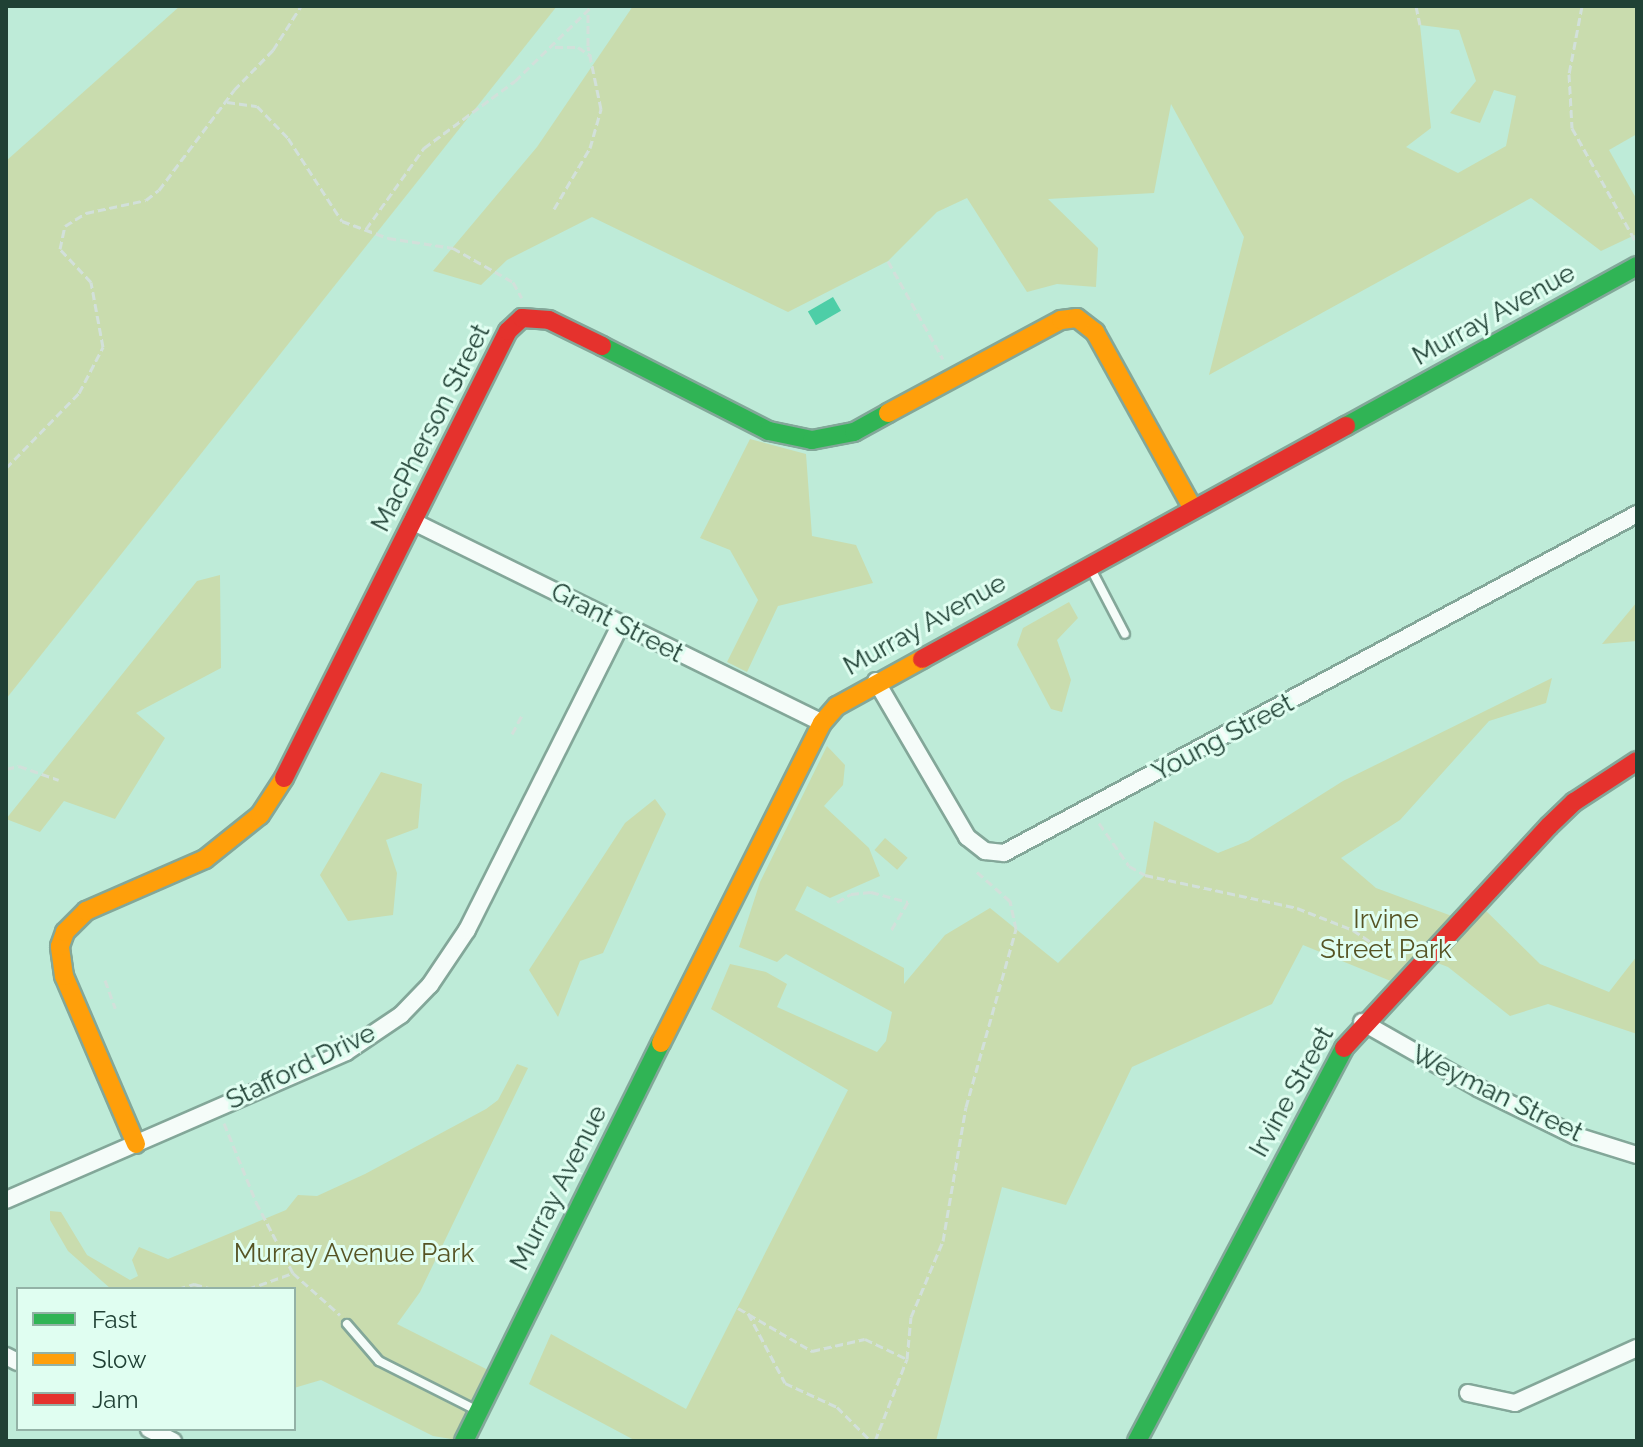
<!DOCTYPE html>
<html>
<head>
<meta charset="utf-8">
<style>
	body { margin:0 }
	#map { position:relative; width:1643px; height:1447px; overflow:hidden; background:#beebd8; font-family:Raleway,sans-serif }
	div>[style] { position:absolute }
	.green>* { inset:0; background:#c9dcae; transform-origin:0 0 }
	.water>* { inset:0; background:#4dcea7; transform-origin:0 0 }
	.path>* { height:3px; margin-top:-1.5px; transform-origin:0; background:repeating-linear-gradient(90deg,#d2e0da 0 8px,transparent 0 12px) }
	.roads { filter:drop-shadow(2px 0 #83a799) drop-shadow(-2px 0 #83a799) drop-shadow(0 2px #83a799) drop-shadow(0 -2px #83a799) }
	.lane>* { height:8px; margin:-4px; padding:0 4px; transform-origin:4px; border-radius:4px; background:#f5fcf9 }
	.street>* { height:16px; margin:-8px; padding:0 8px; transform-origin:8px; border-radius:8px; background:#f5fcf9 }
	.fast>* { height:18px; margin:-9px; padding:0 9px; transform-origin:9px; border-radius:9px; background:#30b455 }
	.slow>* { height:18px; margin:-9px; padding:0 9px; transform-origin:9px; border-radius:9px; background:#ff9f0a }
	.jam>* { height:18px; margin:-9px; padding:0 9px; transform-origin:9px; border-radius:9px; background:#e5322d }
	span { translate:-50% -50%; white-space:nowrap; text-align:center; line-height:1.15; -webkit-text-stroke:6px #e0fef1; paint-order:stroke }
	.street-label { font-size:26px; color:#204135 }
	.park-label { font-size:26px; color:#565424 }
	.frame { position:absolute; inset:0; border:8px solid #204135; pointer-events:none }
	.legend { position:absolute; left:16px; top:1287px; width:280px; height:144px; box-sizing:border-box; background:#e0fef1; border:2px solid #93b2a6; margin:0; padding:10px 14px; list-style:none; font-size:24px; color:#204135 }
	.legend li { display:flex; align-items:center; gap:16px; height:40px }
	.legend b { width:40px; border:2px solid #93b2a6 }
</style>
</head>
<body>
<div id="map">
	<div class="green">
		<i style="clip-path:polygon(180px 6px,557px 6px,6px 699px,6px 161px)"></i>
		<i style="clip-path:polygon(evenodd,633px 6px,1637px 6px,1637px 134px,1609px 150px,1637px 200px,1637px 234px,1601px 251px,1531px 198px,1209px 375px,1244px 237px,1171px 104px,1154px 193px,1048px 199px,1098px 248px,1096px 287px,1057px 284px,1027px 292px,967px 198px,937px 212px,888px 261px,788px 312px,592px 217px,507px 260px,481px 285px,433px 271px,537px 147px,633px 6px,1420px 25px,1459px 30px,1476px 81px,1450px 113px,1480px 123px,1494px 90px,1516px 96px,1506px 146px,1458px 173px,1406px 147px,1431px 128px,1420px 25px)"></i>
		<i style="clip-path:polygon(750px 439px,806px 454px,812px 536px,856px 545px,873px 583px,778px 606px,747px 672px,727px 662px,758px 600px,730px 550px,700px 538px)"></i>
		<i style="clip-path:polygon(220px 575px,221px 668px,136px 713px,165px 738px,115px 819px,64px 801px,40px 832px,6px 819px,197px 581px)"></i>
		<i style="clip-path:polygon(1069px 602px,1078px 618px,1057px 640px,1071px 680px,1062px 712px,1051px 709px,1017px 645px,1023px 628px)"></i>
		<i style="clip-path:polygon(1637px 602px,1637px 641px,1602px 644px)"></i>
		<i style="clip-path:polygon(1552px 678px,1546px 703px,1489px 721px,1400px 820px,1341px 858px,1376px 888px,1460px 919px,1477px 902px,1540px 964px,1609px 992px,1637px 956px,1637px 1034px,1548px 1004px,1510px 1016px,1448px 967px,1424px 958px,1398px 984px,1303px 945px,1272px 1004px,1132px 1067px,1066px 1205px,1002px 1187px,936px 1441px,636px 1441px,529px 1384px,551px 1334px,686px 1409px,848px 1090px,711px 1009px,730px 964px,766px 972px,787px 984px,777px 1007px,877px 1052px,886px 1041px,892px 1012px,786px 954px,777px 962px,739px 947px,760px 882px,827px 746px,845px 765px,843px 785px,824px 806px,869px 848px,880px 876px,830px 898px,807px 886px,795px 910px,904px 968px,904px 984px,945px 935px,990px 908px,1058px 963px,1145px 875px,1154px 821px,1218px 853px,1248px 841px,1343px 781px)"></i>
		<i style="clip-path:polygon(381px 772px,422px 784px,418px 828px,386px 840px,397px 873px,393px 915px,348px 921px,320px 875px)"></i>
		<i style="clip-path:polygon(655px 799px,666px 814px,603px 953px,580px 961px,558px 1017px,529px 970px,625px 823px)"></i>
		<i style="left:885px;top:838px;width:30px;height:16px;rotate:41deg"></i>
		<i style="clip-path:polygon(517px 1064px,528px 1068px,420px 1292px,397px 1324px,496px 1374px,464px 1441px,433px 1436px,321px 1380px,294px 1388px,294px 1289px,111px 1289px,68px 1251px,50px 1220px,50px 1211px,61px 1212px,87px 1255px,130px 1280px,138px 1276px,132px 1260px,139px 1247px,168px 1259px,286px 1210px,298px 1195px,317px 1196px,365px 1174px,486px 1109px,498px 1100px)"></i>
	</div>
	<div class="water">
		<i style="left:833px;top:297px;width:16px;height:29px;rotate:60deg"></i>
	</div>
	<div class="path">
		<i style="left:1416px;top:6px;width:19px;rotate:78deg"></i>
		<i style="left:1582px;top:6px;width:69px;rotate:100.8deg"></i>
		<i style="left:1569px;top:74px;width:54px;rotate:86.8deg"></i>
		<i style="left:1572px;top:128px;width:133px;rotate:60.7deg"></i>
		<i style="left:555px;top:47px;width:23px"></i>
		<i style="left:578px;top:47px;width:16px;rotate:35deg"></i>
		<i style="left:227px;top:102px;width:30px;rotate:8deg"></i>
		<i style="left:257px;top:106px;width:45px;rotate:45.9deg"></i>
		<i style="left:288px;top:138px;width:99px;rotate:57deg"></i>
		<i style="left:342px;top:221px;width:49px;rotate:20.3deg"></i>
		<i style="left:388px;top:238px;width:66px;rotate:8.7deg"></i>
		<i style="left:453px;top:248px;width:69px;rotate:29.5deg"></i>
		<i style="left:513px;top:282px;width:18px;rotate:61deg"></i>
		<i style="left:554px;top:209px;width:71px;rotate:-59.5deg"></i>
		<i style="left:590px;top:148px;width:41px;rotate:-74.2deg"></i>
		<i style="left:601px;top:109px;width:64px;rotate:-101.7deg"></i>
		<i style="left:588px;top:46px;width:32px;rotate:-90deg"></i>
		<i style="left:366px;top:229px;width:100px;rotate:-54.4deg"></i>
		<i style="left:424px;top:148px;width:113px;rotate:-36.4deg"></i>
		<i style="left:515px;top:81px;width:107px;rotate:-44.2deg"></i>
		<i style="left:888px;top:261px;width:112px;rotate:60.7deg"></i>
		<i style="left:6px;top:468px;width:105px;rotate:-45.8deg"></i>
		<i style="left:79px;top:393px;width:52px;rotate:-62.4deg"></i>
		<i style="left:103px;top:347px;width:66px;rotate:-100.5deg"></i>
		<i style="left:91px;top:282px;width:45px;rotate:-133.2deg"></i>
		<i style="left:60px;top:249px;width:24px;rotate:-78deg"></i>
		<i style="left:65px;top:226px;width:25px;rotate:-32deg"></i>
		<i style="left:86px;top:213px;width:61px;rotate:-12.2deg"></i>
		<i style="left:146px;top:200px;width:16px;rotate:-38deg"></i>
		<i style="left:159px;top:190px;width:125px;rotate:-53.1deg"></i>
		<i style="left:234px;top:90px;width:56px;rotate:-45.7deg"></i>
		<i style="left:273px;top:50px;width:52px;rotate:-57.5deg"></i>
		<i style="left:6px;top:709px;width:8px;rotate:90deg"></i>
		<i style="left:512px;top:734px;width:24px;rotate:-62deg"></i>
		<i style="left:6px;top:769px;width:13px;rotate:-13deg"></i>
		<i style="left:19px;top:766px;width:42px;rotate:19.3deg"></i>
		<i style="left:1099px;top:823px;width:52px;rotate:55.1deg"></i>
		<i style="left:1129px;top:866px;width:18px;rotate:29deg"></i>
		<i style="left:1145px;top:875px;width:156px;rotate:12.2deg"></i>
		<i style="left:1297px;top:908px;width:60px;rotate:21.4deg"></i>
		<i style="left:1353px;top:930px;width:45px;rotate:34deg"></i>
		<i style="left:837px;top:902px;width:16px;rotate:-30deg"></i>
		<i style="left:851px;top:894px;width:20px;rotate:-6deg"></i>
		<i style="left:871px;top:892px;width:38px;rotate:15deg"></i>
		<i style="left:908px;top:902px;width:33px;rotate:121deg"></i>
		<i style="left:105px;top:980px;width:30px;rotate:70deg"></i>
		<i style="left:224px;top:1123px;width:85px;rotate:67.9deg"></i>
		<i style="left:256px;top:1202px;width:80px;rotate:62.5deg"></i>
		<i style="left:293px;top:1273px;width:63px;rotate:41.8deg"></i>
		<i style="left:178px;top:1289px;width:17px;rotate:-17deg"></i>
		<i style="left:194px;top:1284px;width:20px;rotate:15deg"></i>
		<i style="left:248px;top:1289px;width:48px;rotate:-19.6deg"></i>
		<i style="left:738px;top:1308px;width:86px;rotate:30.2deg"></i>
		<i style="left:812px;top:1351px;width:54px;rotate:-12.8deg"></i>
		<i style="left:865px;top:1339px;width:47px;rotate:25.5deg"></i>
		<i style="left:748px;top:1313px;width:79px;rotate:62.1deg"></i>
		<i style="left:785px;top:1383px;width:57px;rotate:24.8deg"></i>
		<i style="left:837px;top:1407px;width:48px;rotate:45deg"></i>
		<i style="left:875px;top:1441px;width:88px;rotate:-68.7deg"></i>
		<i style="left:907px;top:1359px;width:42px;rotate:-84.6deg"></i>
		<i style="left:911px;top:1317px;width:82px;rotate:-67.2deg"></i>
		<i style="left:943px;top:1241px;width:136px;rotate:-80.3deg"></i>
		<i style="left:966px;top:1107px;width:185px;rotate:-74.3deg"></i>
		<i style="left:1016px;top:929px;width:29px;rotate:-102deg"></i>
		<i style="left:1010px;top:901px;width:44px;rotate:-138.7deg"></i>
	</div>
	<div class="roads">
		<div class="lane">
			<i style="left:1091px;top:569px;width:73px;rotate:62.4deg"></i>
			<i style="left:347px;top:1324px;width:49px;rotate:49.1deg"></i>
			<i style="left:379px;top:1361px;width:111px;rotate:26.8deg"></i>
		</div>
		<div class="street">
			<i style="left:412px;top:521px;width:457px;rotate:26.2deg"></i>
			<i style="left:876px;top:681px;width:181px;rotate:59.7deg"></i>
			<i style="left:967px;top:837px;width:23px;rotate:38deg"></i>
			<i style="left:985px;top:851px;width:19px;rotate:6deg"></i>
			<i style="left:1004px;top:853px;width:718px;rotate:-28.17deg"></i>
			<i style="left:1362px;top:1022px;width:133px;rotate:29.6deg"></i>
			<i style="left:1478px;top:1088px;width:109px;rotate:26.1deg"></i>
			<i style="left:1576px;top:1136px;width:64px;rotate:17.3deg"></i>
			<i style="left:6px;top:1200px;width:371px;rotate:-23.5deg"></i>
			<i style="left:346px;top:1052px;width:66px;rotate:-33.9deg"></i>
			<i style="left:401px;top:1015px;width:42px;rotate:-46deg"></i>
			<i style="left:430px;top:985px;width:66px;rotate:-56.1deg"></i>
			<i style="left:467px;top:930px;width:343px;rotate:-63.3deg"></i>
			<i style="left:6px;top:1356px;width:13px;rotate:27deg"></i>
			<i style="left:1468px;top:1393px;width:48px;rotate:12deg"></i>
			<i style="left:1515px;top:1403px;width:134px;rotate:-24.3deg"></i>
			<i style="left:149px;top:1429px;width:27px;rotate:27deg"></i>
		</div>
		<div class="fast">
			<i style="left:602px;top:346px;width:187px;rotate:27deg"></i>
			<i style="left:769px;top:431px;width:44px;rotate:11.8deg"></i>
			<i style="left:812px;top:440px;width:43px;rotate:-10.8deg"></i>
			<i style="left:854px;top:432px;width:39px;rotate:-29deg"></i>
			<i style="left:1346px;top:426px;width:332px;rotate:-28.8deg"></i>
			<i style="left:464px;top:1441px;width:444px;rotate:-63.7deg"></i>
			<i style="left:1137px;top:1441px;width:444px;rotate:-62.2deg"></i>
		</div>
		<div class="slow">
			<i style="left:888px;top:413px;width:196px;rotate:-28.3deg"></i>
			<i style="left:1061px;top:320px;width:16px;rotate:-7deg"></i>
			<i style="left:1077px;top:318px;width:23px;rotate:38deg"></i>
			<i style="left:1095px;top:332px;width:202px;rotate:61deg"></i>
			<i style="left:661px;top:1043px;width:358px;rotate:-63.3deg"></i>
			<i style="left:822px;top:723px;width:23px;rotate:-49deg"></i>
			<i style="left:837px;top:706px;width:97px;rotate:-28.9deg"></i>
			<i style="left:136px;top:1144px;width:183px;rotate:-113.2deg"></i>
			<i style="left:64px;top:976px;width:30px;rotate:-98deg"></i>
			<i style="left:60px;top:946px;width:15px;rotate:-70deg"></i>
			<i style="left:65px;top:932px;width:30px;rotate:-45deg"></i>
			<i style="left:86px;top:911px;width:130px;rotate:-23.6deg"></i>
			<i style="left:205px;top:859px;width:70px;rotate:-38.7deg"></i>
			<i style="left:260px;top:815px;width:44px;rotate:-57deg"></i>
		</div>
		<div class="jam">
			<i style="left:922px;top:659px;width:484px;rotate:-28.8deg"></i>
			<i style="left:284px;top:778px;width:500px;rotate:-63.4deg"></i>
			<i style="left:508px;top:331px;width:19px;rotate:-43deg"></i>
			<i style="left:522px;top:318px;width:27px;rotate:4deg"></i>
			<i style="left:549px;top:320px;width:59px;rotate:26.1deg"></i>
			<i style="left:1344px;top:1048px;width:302px;rotate:-47.3deg"></i>
			<i style="left:1549px;top:826px;width:35px;rotate:-44deg"></i>
			<i style="left:1574px;top:802px;width:75px;rotate:-33.1deg"></i>
		</div>
	</div>
	<div class="street-label">
		<span style="left:1494px;top:315px;rotate:-29deg">Murray Avenue</span>
		<span style="left:431px;top:428px;rotate:-63deg">MacPherson Street</span>
		<span style="left:617px;top:623px;rotate:27deg">Grant Street</span>
		<span style="left:925px;top:625px;rotate:-29deg">Murray Avenue</span>
		<span style="left:1223px;top:738px;rotate:-28deg">Young Street</span>
		<span style="left:301px;top:1067px;rotate:-26deg">Stafford Drive</span>
		<span style="left:1292px;top:1092px;rotate:-61deg">Irvine Street</span>
		<span style="left:1497px;top:1094px;rotate:26deg">Weyman Street</span>
		<span style="left:559px;top:1188px;rotate:-63deg">Murray Avenue</span>
	</div>
	<div class="park-label">
		<span style="left:1386px;top:935px">Irvine<br>Street Park</span>
		<span style="left:354px;top:1254px">Murray Avenue Park</span>
	</div>
	<div class="frame"></div>
	<ul class="legend">
	<li><b style="height:10px;background:#30b455"></b>Fast</li>
	<li><b style="height:10px;background:#ff9f0a"></b>Slow</li>
	<li><b style="height:10px;background:#e5322d"></b>Jam</li>
	</ul>
</div>
</body>
</html>
